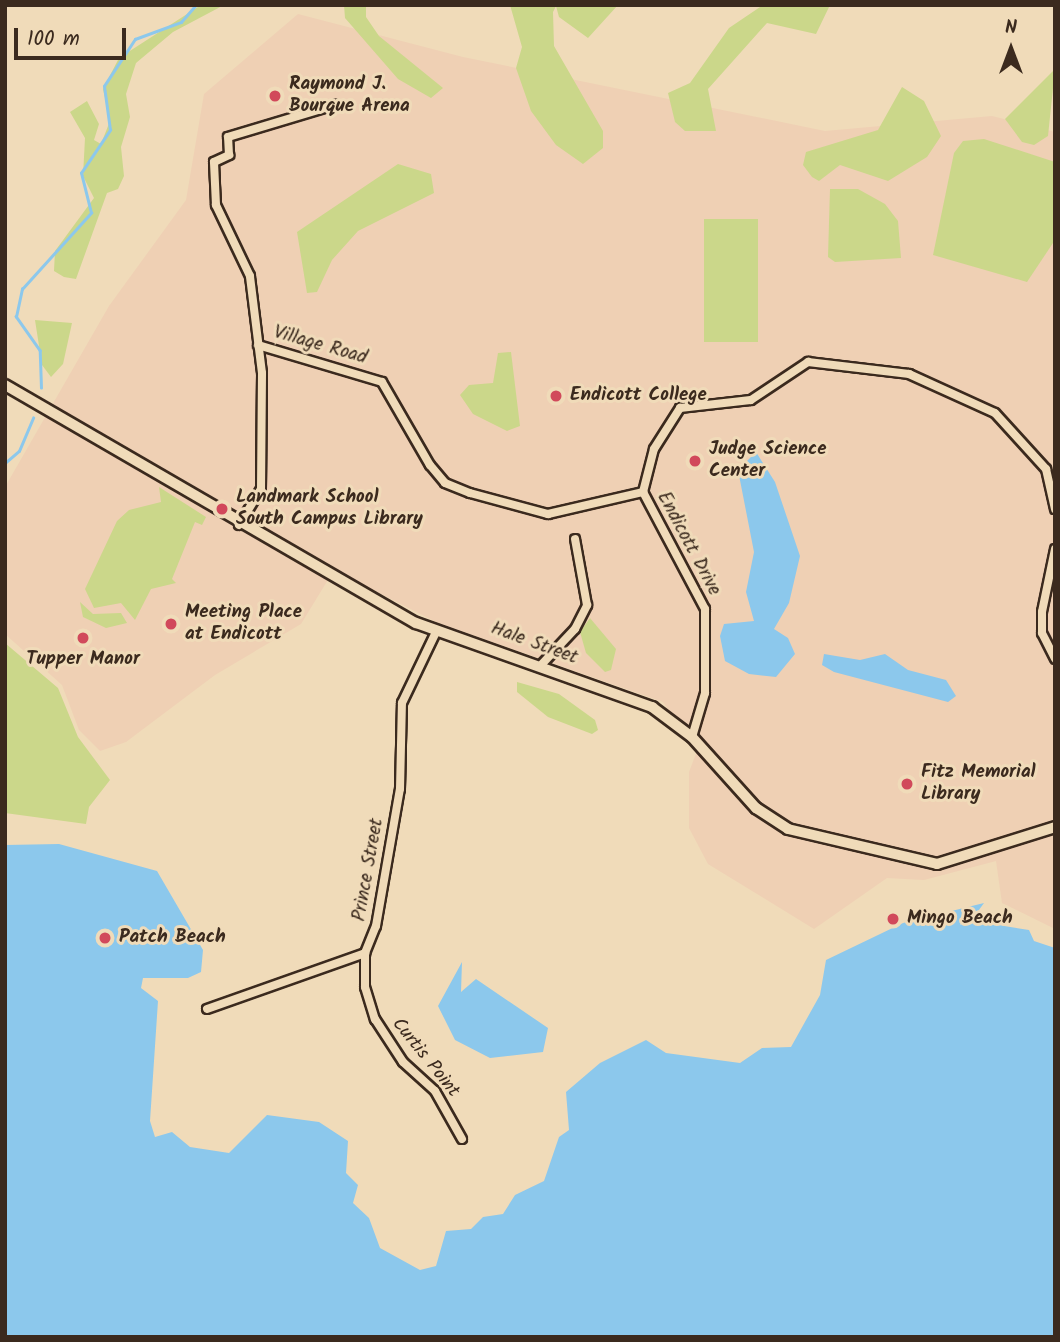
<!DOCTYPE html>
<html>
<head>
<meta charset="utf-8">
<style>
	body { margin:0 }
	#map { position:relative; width:1060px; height:1342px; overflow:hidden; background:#f0dbb9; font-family:Kalam,sans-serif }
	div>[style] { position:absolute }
	.built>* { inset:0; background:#efd0b4 }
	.green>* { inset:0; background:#cbd78a; transform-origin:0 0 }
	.water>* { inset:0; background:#8cc8ec }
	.stream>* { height:2.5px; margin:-1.25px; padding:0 1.25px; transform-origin:1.25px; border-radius:1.25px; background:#8cc8ec }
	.roads { filter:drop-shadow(2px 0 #3b2a1e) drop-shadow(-2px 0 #3b2a1e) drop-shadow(0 2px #3b2a1e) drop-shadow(0 -2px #3b2a1e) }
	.minor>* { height:8px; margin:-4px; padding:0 4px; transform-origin:4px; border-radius:4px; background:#f0dbb9 }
	.major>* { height:10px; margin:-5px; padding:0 5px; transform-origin:5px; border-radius:5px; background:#f0dbb9 }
	.dots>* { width:19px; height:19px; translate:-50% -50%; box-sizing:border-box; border:4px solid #f0dbb9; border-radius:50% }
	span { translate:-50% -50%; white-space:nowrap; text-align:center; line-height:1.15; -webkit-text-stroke:6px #f0dbb9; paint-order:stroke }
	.poi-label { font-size:19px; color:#3b2a1e; font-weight:700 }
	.left { translate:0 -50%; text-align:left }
	.street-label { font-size:19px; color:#3b2a1e }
	.frame { position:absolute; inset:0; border:7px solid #3b2a1e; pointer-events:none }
	.north { position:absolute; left:976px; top:14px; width:70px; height:70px; -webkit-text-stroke:5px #f0dbb9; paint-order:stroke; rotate:0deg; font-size:19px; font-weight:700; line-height:28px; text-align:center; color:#3b2a1e }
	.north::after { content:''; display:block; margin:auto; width:24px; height:32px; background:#3b2a1e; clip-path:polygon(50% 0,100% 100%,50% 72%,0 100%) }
	.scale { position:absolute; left:14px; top:28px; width:112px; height:32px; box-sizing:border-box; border:4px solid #3b2a1e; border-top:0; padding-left:9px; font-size:21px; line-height:24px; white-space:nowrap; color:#3b2a1e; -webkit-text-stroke:5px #f0dbb9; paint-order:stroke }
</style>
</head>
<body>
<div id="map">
	<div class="built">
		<i style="clip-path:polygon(298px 14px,463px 57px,825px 131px,992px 116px,1055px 132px,1055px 929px,1002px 903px,996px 861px,924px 880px,887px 878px,814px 929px,708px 864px,689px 828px,689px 772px,697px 751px,663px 702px,438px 623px,334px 570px,301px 624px,215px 675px,126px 742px,100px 751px,79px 730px,62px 685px,5px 634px,5px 487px,109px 306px,186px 200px,204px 94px)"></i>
	</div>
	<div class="green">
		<i style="clip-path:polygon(201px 5px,224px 5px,173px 32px,136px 63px,126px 94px,130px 117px,121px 147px,124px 176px,118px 189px,107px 193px,76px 279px,64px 277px,54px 271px,55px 251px,94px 198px,83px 176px,85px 138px,70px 112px,87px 101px,99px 124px,94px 140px,101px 144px,110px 121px,103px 89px,119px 58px)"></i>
		<i style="clip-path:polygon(344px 5px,366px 5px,366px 17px,379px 36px,443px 88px,431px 98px,398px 79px,345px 18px)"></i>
		<i style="clip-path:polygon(510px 5px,618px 5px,588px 38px,559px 17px,556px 6px,553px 12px,554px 46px,603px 131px,603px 148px,583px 164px,556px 145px,531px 111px,516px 68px,522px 47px)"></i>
		<i style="clip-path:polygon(763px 5px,830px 5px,816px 34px,767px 23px,708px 89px,716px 131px,685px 131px,675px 122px,668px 93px,690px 83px,729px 28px)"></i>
		<i style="clip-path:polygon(1055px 69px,1048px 136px,1034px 145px,1022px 142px,1005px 119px)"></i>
		<i style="clip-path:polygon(902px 87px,924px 101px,941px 136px,927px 157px,888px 181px,840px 165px,819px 181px,812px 177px,803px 165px,806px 152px,878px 130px)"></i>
		<i style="clip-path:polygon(984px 139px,1055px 162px,1055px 240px,1027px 282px,933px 255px,954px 153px,963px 141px)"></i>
		<i style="clip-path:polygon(398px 164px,431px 174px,434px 193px,358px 231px,332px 260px,317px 292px,307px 293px,297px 232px)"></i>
		<i style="clip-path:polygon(830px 189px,858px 189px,885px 204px,898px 221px,901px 258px,835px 262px,828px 257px)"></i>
		<i style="left:704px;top:219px;width:54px;height:123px"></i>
		<i style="clip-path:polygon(35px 320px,72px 323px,63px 364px,51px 377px,42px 365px)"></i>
		<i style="clip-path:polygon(511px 352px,520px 426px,507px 431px,473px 414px,460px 395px,469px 385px,493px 383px,498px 353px)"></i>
		<i style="clip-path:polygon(159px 487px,206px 517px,202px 525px,195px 522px,172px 579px,176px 583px,151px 589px,135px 620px,121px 603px,94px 608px,85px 589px,117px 521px,129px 510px,161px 502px)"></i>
		<i style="clip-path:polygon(80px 602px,93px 614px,121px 613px,127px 623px,106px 628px,83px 617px)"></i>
		<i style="clip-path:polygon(590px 618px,616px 649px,611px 670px,605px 672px,586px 653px,580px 632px)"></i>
		<i style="clip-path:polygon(5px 643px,58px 688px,78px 737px,110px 780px,89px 807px,86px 824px,5px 813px)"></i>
		<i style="clip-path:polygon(517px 682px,559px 694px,595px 720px,598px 730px,592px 734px,548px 717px,517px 692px)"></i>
	</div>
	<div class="water">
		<i style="clip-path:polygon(756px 452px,775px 482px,800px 556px,789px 603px,774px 629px,788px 638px,795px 654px,776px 677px,749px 674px,725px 661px,720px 636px,724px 624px,754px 621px,746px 592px,754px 552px,738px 470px)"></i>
		<i style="clip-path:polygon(824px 654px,860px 660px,885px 654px,908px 670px,946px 680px,956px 696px,948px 702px,834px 672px,822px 665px)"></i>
		<i style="clip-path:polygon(59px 844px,157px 871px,203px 950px,201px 972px,188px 978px,143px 978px,141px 988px,158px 1001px,150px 1121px,155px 1137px,172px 1132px,190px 1147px,229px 1153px,267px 1115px,319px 1122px,348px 1141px,346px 1173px,358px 1185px,353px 1203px,369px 1218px,380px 1248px,420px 1270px,436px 1266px,446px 1231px,471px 1229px,483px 1217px,503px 1214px,515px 1195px,544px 1181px,559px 1137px,569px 1130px,566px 1092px,600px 1063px,646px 1040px,666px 1053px,740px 1063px,762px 1048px,791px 1047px,820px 995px,826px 960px,903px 923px,984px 903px,976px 914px,980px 922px,1029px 930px,1034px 941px,1055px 948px,1055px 1337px,5px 1337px,5px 845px)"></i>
		<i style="clip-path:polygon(462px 962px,461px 992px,476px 979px,548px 1028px,543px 1052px,490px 1058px,455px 1040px,438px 1006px)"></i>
	</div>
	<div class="stream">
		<i style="left:41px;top:388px;width:37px;rotate:-92deg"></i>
		<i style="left:40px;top:351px;width:42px;rotate:-125.2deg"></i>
		<i style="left:16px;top:317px;width:29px;rotate:-78deg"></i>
		<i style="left:22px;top:289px;width:103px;rotate:-47.8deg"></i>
		<i style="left:91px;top:213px;width:41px;rotate:-104deg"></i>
		<i style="left:81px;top:173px;width:52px;rotate:-56deg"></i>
		<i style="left:110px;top:130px;width:44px;rotate:-97.8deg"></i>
		<i style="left:104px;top:86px;width:56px;rotate:-56.6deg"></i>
		<i style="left:135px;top:39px;width:49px;rotate:-20.3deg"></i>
		<i style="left:181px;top:22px;width:23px;rotate:-49deg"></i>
		<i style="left:5px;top:463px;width:18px;rotate:-41deg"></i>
		<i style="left:19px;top:451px;width:36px;rotate:-67deg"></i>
	</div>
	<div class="roads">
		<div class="minor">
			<i style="left:258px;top:345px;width:129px;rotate:16.6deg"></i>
			<i style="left:382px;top:382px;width:96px;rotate:60deg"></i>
			<i style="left:430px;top:465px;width:23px;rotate:50deg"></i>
			<i style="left:445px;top:483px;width:27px;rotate:22deg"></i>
			<i style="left:470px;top:493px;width:81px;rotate:15.1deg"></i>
			<i style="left:548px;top:514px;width:98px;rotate:-13deg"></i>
			<i style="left:239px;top:525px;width:42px;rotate:-58.6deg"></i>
			<i style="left:261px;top:489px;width:116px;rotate:-89.5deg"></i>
			<i style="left:262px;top:373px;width:98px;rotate:-97.1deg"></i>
			<i style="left:250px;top:276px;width:79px;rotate:-115.6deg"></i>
			<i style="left:216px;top:205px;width:43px;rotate:-92.7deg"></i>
			<i style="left:214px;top:162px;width:17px;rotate:-25deg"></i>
			<i style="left:229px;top:155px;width:18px;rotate:-93deg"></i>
			<i style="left:228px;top:137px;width:112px;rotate:-16.7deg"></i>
			<i style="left:1055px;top:549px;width:64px;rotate:101.7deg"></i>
			<i style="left:1042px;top:612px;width:21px;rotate:90deg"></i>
			<i style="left:1042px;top:633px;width:29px;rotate:63deg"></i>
			<i style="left:542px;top:664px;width:48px;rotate:-46.7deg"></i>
			<i style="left:575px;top:629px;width:27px;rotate:-63deg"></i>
			<i style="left:587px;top:605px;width:67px;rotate:-100.3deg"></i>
			<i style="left:692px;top:737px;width:46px;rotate:-73.5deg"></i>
			<i style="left:705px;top:693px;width:84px;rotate:-90deg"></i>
			<i style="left:705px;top:609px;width:132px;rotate:-117.9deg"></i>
			<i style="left:643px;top:492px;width:44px;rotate:-75.7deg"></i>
			<i style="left:654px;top:449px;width:49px;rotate:-57.6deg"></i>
			<i style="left:680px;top:408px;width:71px;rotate:-6.4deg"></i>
			<i style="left:751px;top:400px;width:69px;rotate:-33.7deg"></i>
			<i style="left:808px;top:362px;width:102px;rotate:6.8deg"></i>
			<i style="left:909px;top:374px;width:94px;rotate:24.4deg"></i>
			<i style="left:995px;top:413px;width:76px;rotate:47.7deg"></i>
			<i style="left:1046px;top:469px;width:41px;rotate:77.3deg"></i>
			<i style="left:365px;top:953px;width:34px;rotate:90deg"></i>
			<i style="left:365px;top:987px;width:34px;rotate:73deg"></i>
			<i style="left:375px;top:1019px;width:51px;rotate:56.9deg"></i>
			<i style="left:403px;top:1062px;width:43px;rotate:42.2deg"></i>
			<i style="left:435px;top:1091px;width:55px;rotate:60.6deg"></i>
			<i style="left:207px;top:1009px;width:168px;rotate:-19.5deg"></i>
			<i style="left:365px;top:953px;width:29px;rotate:-68deg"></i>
			<i style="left:376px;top:926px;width:139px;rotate:-80.1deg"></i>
			<i style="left:400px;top:789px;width:86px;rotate:-88.7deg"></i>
			<i style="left:402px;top:703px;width:79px;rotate:-64.4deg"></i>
		</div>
		<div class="major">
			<i style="left:5px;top:385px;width:475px;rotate:30.1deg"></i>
			<i style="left:416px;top:623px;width:251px;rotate:19.6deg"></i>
			<i style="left:652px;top:707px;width:50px;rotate:36.9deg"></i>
			<i style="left:692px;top:737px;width:96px;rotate:48deg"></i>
			<i style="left:756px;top:808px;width:38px;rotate:33deg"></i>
			<i style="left:788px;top:829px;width:153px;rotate:13.2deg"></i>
			<i style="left:937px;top:864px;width:124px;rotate:-17.4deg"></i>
		</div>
	</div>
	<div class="dots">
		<i style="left:275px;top:96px;background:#d1495b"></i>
		<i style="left:556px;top:396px;background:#d1495b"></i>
		<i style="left:695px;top:461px;background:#d1495b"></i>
		<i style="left:222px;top:509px;background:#d1495b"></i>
		<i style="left:171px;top:624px;background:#d1495b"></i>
		<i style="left:83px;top:638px;background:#d1495b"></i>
		<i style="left:907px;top:784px;background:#d1495b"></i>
		<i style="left:893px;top:919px;background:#d1495b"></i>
		<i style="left:105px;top:938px;background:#d1495b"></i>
	</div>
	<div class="poi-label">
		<span class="left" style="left:289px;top:96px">Raymond J.<br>Bourque Arena</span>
		<span class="left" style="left:570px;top:396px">Endicott College</span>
		<span class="left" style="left:709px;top:461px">Judge Science<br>Center</span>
		<span class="left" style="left:236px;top:509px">Landmark School<br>South Campus Library</span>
		<span class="left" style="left:185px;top:624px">Meeting Place<br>at Endicott</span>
		<span style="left:83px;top:660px">Tupper Manor</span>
		<span class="left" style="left:921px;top:784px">Fitz Memorial<br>Library</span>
		<span class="left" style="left:907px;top:919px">Mingo Beach</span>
		<span class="left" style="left:119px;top:938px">Patch Beach</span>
	</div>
	<div class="street-label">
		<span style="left:320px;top:346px;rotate:16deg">Village Road</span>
		<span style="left:688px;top:544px;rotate:62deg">Endicott Drive</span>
		<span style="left:534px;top:644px;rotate:20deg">Hale Street</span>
		<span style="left:369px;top:870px;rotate:-80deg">Prince Street</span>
		<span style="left:425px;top:1058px;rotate:51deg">Curtis Point</span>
	</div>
	<div class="frame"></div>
	<div class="north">N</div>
	<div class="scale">100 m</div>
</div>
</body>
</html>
